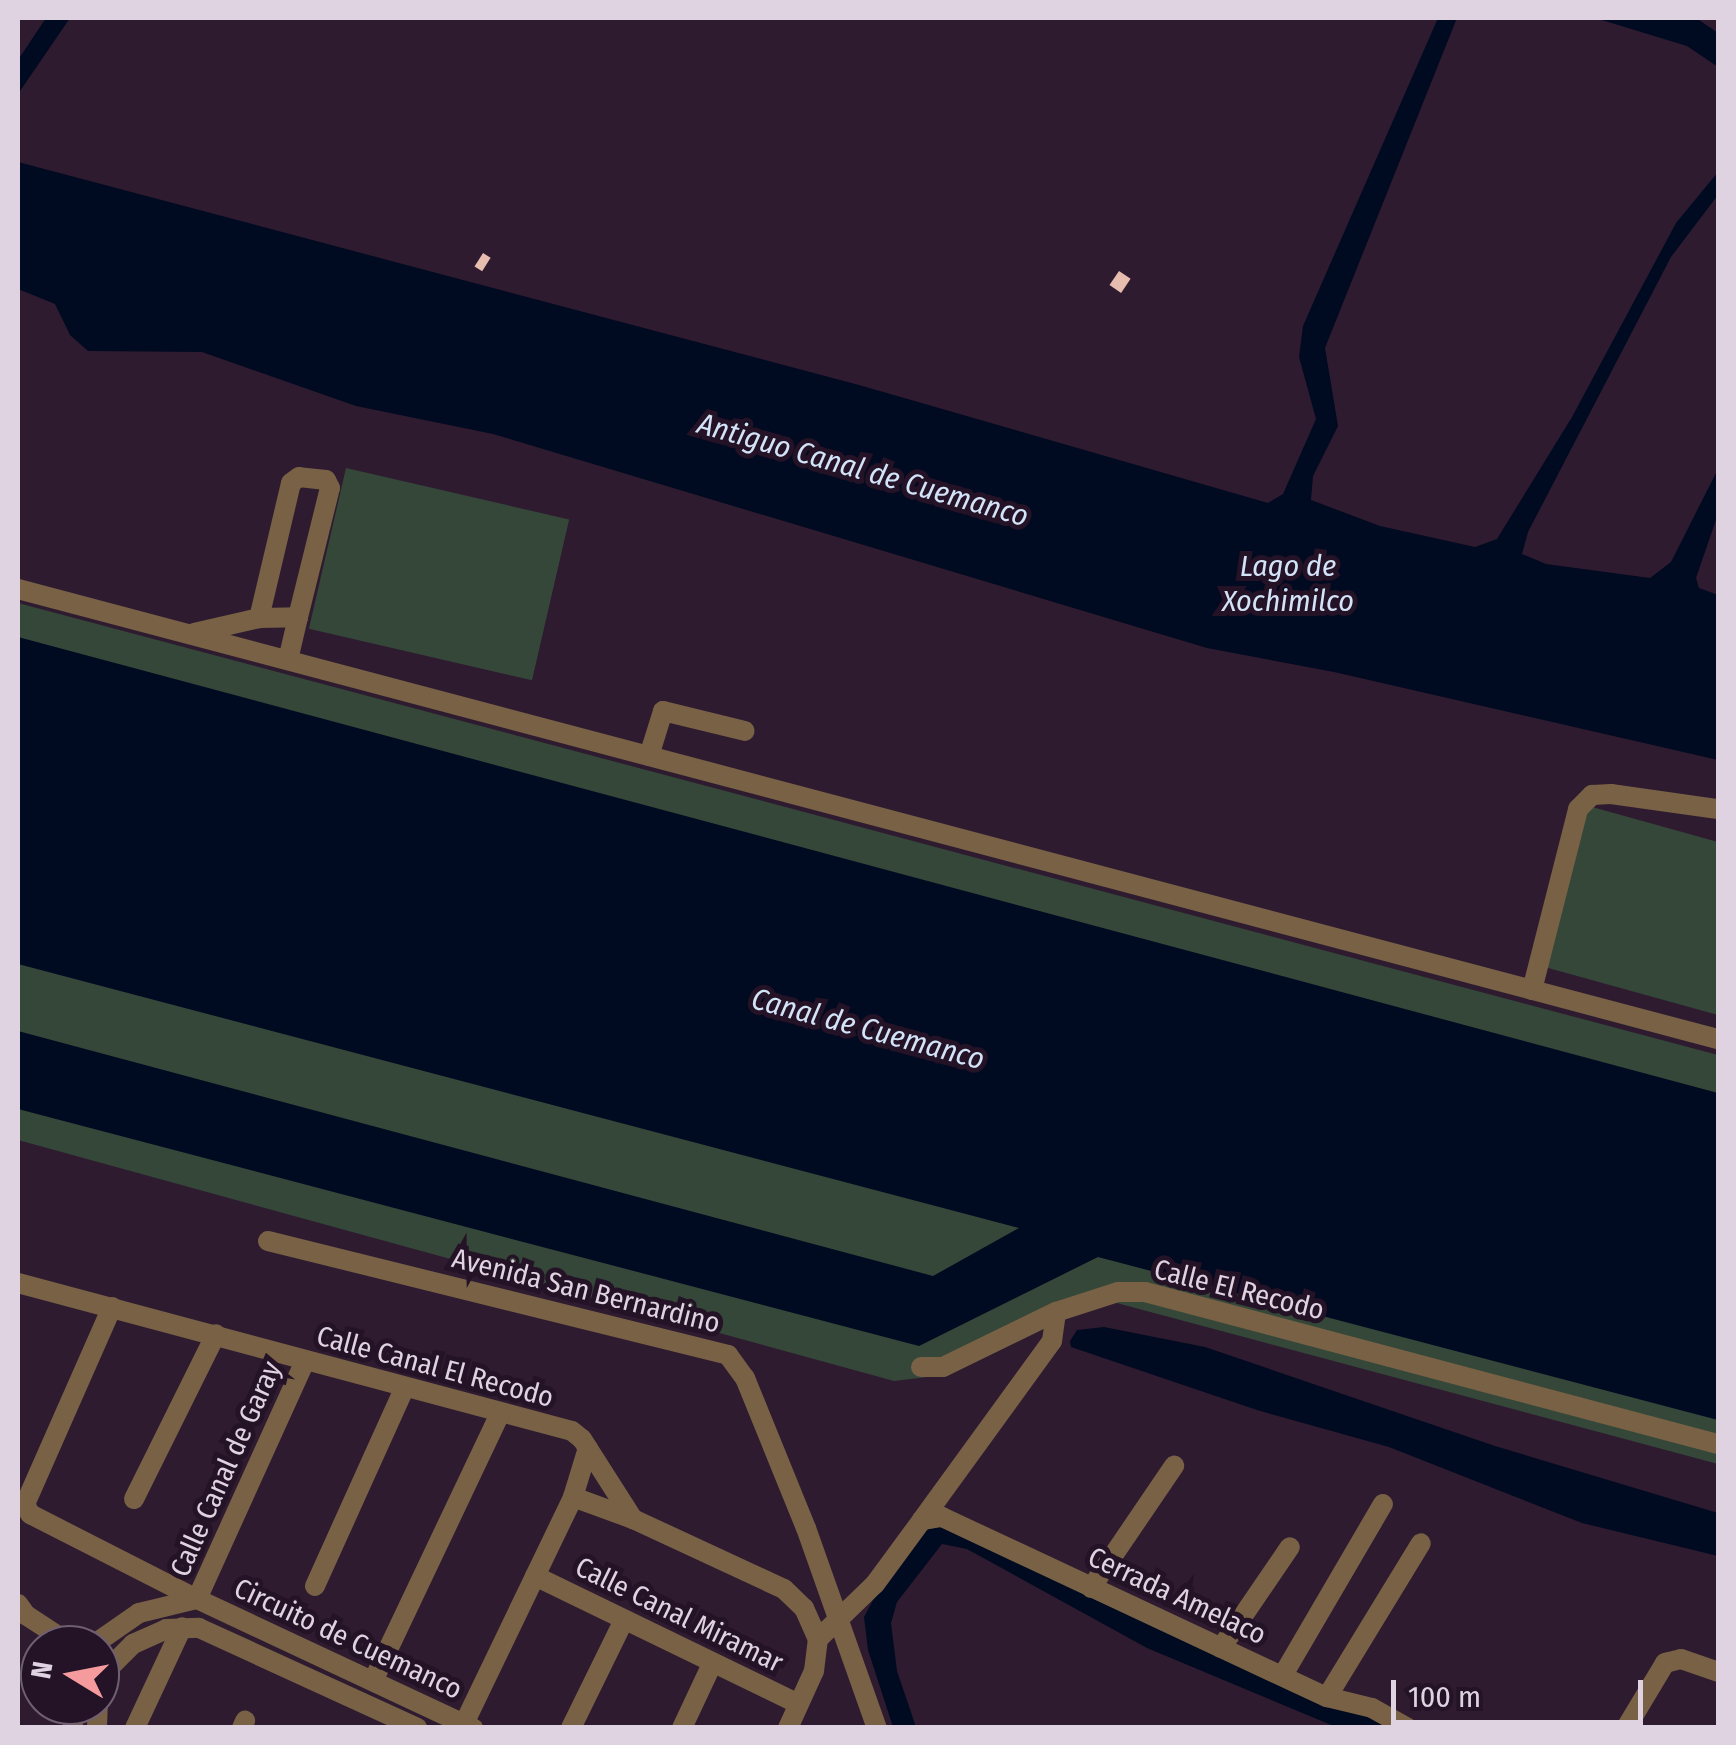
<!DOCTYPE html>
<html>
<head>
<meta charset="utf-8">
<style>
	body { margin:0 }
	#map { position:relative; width:1736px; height:1745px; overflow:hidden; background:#2e1b30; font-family:"Fira Sans Condensed",sans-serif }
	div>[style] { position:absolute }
	.green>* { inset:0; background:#344739; transform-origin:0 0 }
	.water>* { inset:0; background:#000a20 }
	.building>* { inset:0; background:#e7bdaf; transform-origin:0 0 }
	.minor>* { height:20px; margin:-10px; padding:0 10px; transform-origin:10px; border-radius:10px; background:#786145 }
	span { translate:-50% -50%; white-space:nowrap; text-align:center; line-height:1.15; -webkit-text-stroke:10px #241226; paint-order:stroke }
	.street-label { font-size:28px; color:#e0d3e1 }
	.water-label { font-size:30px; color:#d3e3f8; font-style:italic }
	.frame { position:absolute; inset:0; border:20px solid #e0d3e1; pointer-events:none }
	.north { position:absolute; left:20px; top:1625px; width:100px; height:100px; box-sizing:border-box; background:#241226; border:2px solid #6f5f71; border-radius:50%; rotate:280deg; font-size:28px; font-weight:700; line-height:40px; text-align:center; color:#e0d3e1 }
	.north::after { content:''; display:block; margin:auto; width:35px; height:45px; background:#f59b9d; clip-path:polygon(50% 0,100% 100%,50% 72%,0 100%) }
	.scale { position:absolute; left:1391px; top:1680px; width:252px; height:45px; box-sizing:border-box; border:5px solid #e0d3e1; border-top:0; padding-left:12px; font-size:30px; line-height:35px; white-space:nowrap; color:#e0d3e1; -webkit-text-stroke:8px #241226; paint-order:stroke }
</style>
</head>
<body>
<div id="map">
	<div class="green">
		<i style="left:346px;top:468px;width:229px;height:165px;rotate:13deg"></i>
		<i style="clip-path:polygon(18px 603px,1718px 1055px,1718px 1464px,1098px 1298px,927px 1377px,894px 1381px,18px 1140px)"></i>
		<i style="clip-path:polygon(1585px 805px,1718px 842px,1718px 1015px,1541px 966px)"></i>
	</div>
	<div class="water">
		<i style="clip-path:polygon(46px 18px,70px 18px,18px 94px,18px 60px)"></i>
		<i style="clip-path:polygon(1438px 18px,1457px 18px,1325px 348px,1338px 426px,1313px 476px,1311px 500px,1380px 526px,1475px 547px,1497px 539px,1572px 417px,1676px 223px,1718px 172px,1718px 195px,1671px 257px,1528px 532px,1522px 554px,1546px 564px,1650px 578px,1671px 562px,1718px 469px,1718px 514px,1696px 578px,1699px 588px,1718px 595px,1718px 760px,1334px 672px,1207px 648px,493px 434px,356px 406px,202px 352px,88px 351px,70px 335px,55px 304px,18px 289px,18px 162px,859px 385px,1268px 503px,1283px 494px,1316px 419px,1299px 357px,1303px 326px)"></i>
		<i style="clip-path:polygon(1595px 18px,1696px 18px,1718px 33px,1718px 67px,1687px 46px)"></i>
		<i style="clip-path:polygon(18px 637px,1718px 1093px,1718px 1420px,1098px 1257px,919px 1346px,18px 1109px,18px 1031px,933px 1276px,1019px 1228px,18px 964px)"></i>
		<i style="clip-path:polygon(1104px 1327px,1205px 1347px,1495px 1446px,1718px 1513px,1718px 1556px,1582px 1523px,1389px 1447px,1257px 1410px,1071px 1347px,1070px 1341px,1077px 1330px)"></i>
		<i style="clip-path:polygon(944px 1526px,1395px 1727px,1336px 1727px,1147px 1648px,967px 1549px,942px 1544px,897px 1602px,891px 1623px,897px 1671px,916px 1727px,893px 1727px,868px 1650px,864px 1617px,879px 1589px,924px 1530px)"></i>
	</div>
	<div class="building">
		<i style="left:483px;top:253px;width:9px;height:16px;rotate:32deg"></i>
		<i style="left:1119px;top:271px;width:14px;height:17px;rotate:34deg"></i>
	</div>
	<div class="minor">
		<i style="left:18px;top:589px;width:1759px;rotate:14.83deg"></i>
		<i style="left:194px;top:633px;width:67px;rotate:-13deg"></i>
		<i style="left:259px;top:618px;width:39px;rotate:-1deg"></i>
		<i style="left:298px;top:617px;width:133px;rotate:-76.1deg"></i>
		<i style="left:330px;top:488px;width:9px;rotate:-117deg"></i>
		<i style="left:326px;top:480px;width:27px;rotate:-174deg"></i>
		<i style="left:299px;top:477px;width:10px;rotate:143deg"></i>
		<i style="left:291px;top:483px;width:139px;rotate:103.3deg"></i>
		<i style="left:288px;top:660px;width:44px;rotate:-76.9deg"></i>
		<i style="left:649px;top:756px;width:47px;rotate:-72.7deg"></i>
		<i style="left:663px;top:711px;width:84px;rotate:13.7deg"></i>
		<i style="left:1532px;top:990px;width:187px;rotate:-75.7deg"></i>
		<i style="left:1578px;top:809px;width:20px;rotate:-45deg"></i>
		<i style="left:1592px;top:795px;width:19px;rotate:-3deg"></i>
		<i style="left:1611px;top:794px;width:108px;rotate:8deg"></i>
		<i style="left:268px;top:1241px;width:474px;rotate:13.9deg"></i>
		<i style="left:728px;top:1355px;width:29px;rotate:54deg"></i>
		<i style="left:745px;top:1378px;width:162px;rotate:67.9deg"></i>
		<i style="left:806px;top:1528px;width:212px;rotate:70.5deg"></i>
		<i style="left:18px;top:1283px;width:573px;rotate:14.96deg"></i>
		<i style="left:572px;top:1431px;width:13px;rotate:39deg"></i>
		<i style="left:582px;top:1439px;width:95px;rotate:57.5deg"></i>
		<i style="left:633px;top:1519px;width:166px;rotate:24.9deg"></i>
		<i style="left:784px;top:1589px;width:28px;rotate:44deg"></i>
		<i style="left:804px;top:1608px;width:34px;rotate:66deg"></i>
		<i style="left:112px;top:1307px;width:215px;rotate:113.8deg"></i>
		<i style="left:25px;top:1504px;width:11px;rotate:63deg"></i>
		<i style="left:30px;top:1514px;width:187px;rotate:27deg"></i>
		<i style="left:197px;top:1599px;width:261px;rotate:-65.6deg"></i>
		<i style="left:921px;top:1367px;width:22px"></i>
		<i style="left:943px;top:1367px;width:126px;rotate:-26deg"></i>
		<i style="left:1056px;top:1312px;width:65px;rotate:-17.9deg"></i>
		<i style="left:1118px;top:1292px;width:27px"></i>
		<i style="left:1145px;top:1292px;width:593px;rotate:14.86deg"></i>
		<i style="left:573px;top:1497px;width:64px;rotate:20.1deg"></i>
		<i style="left:134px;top:1499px;width:184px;rotate:-63.6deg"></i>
		<i style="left:922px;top:1520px;width:20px;rotate:-9deg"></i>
		<i style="left:942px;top:1517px;width:425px;rotate:25.1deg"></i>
		<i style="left:1327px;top:1697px;width:46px;rotate:13.7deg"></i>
		<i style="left:1372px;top:1708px;width:41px;rotate:29.1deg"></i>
		<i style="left:535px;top:1576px;width:293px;rotate:25.9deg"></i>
		<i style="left:315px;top:1586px;width:218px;rotate:-65.7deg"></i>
		<i style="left:1091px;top:1588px;width:148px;rotate:-55.8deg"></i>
		<i style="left:18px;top:1604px;width:14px;rotate:54deg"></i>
		<i style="left:26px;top:1615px;width:55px;rotate:33.1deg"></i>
		<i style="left:93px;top:1645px;width:56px;rotate:-34.8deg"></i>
		<i style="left:139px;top:1613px;width:60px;rotate:-13.6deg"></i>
		<i style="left:197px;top:1599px;width:305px;rotate:25.1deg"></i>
		<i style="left:1221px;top:1648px;width:122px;rotate:-55.7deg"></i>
		<i style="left:1283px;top:1675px;width:198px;rotate:-59.7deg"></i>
		<i style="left:374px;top:1679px;width:293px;rotate:-64.6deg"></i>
		<i style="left:100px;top:1693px;width:27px;rotate:-70deg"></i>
		<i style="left:109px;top:1668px;width:34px;rotate:-45deg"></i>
		<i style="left:133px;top:1644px;width:36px;rotate:-24deg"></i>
		<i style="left:166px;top:1629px;width:33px;rotate:-2deg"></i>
		<i style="left:199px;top:1628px;width:240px;rotate:24.6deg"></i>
		<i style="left:1327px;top:1697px;width:180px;rotate:-58.6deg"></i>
		<i style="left:73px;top:1728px;width:23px;rotate:-90deg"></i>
		<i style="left:97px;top:1728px;width:23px;rotate:-88deg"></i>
		<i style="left:135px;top:1728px;width:111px;rotate:-65deg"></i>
		<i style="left:242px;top:1728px;width:8px;rotate:-67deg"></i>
		<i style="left:462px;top:1728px;width:256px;rotate:-64.3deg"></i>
		<i style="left:573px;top:1497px;width:51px;rotate:-73deg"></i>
		<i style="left:571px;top:1728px;width:118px;rotate:-63.9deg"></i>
		<i style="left:682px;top:1728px;width:71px;rotate:-64.9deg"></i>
		<i style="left:788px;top:1728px;width:63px;rotate:-65.5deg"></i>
		<i style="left:814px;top:1671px;width:32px;rotate:-83deg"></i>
		<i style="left:818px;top:1639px;width:79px;rotate:-44deg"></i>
		<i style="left:875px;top:1584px;width:79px;rotate:-53.7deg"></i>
		<i style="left:922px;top:1520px;width:221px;rotate:-54deg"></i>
		<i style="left:1052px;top:1341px;width:29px;rotate:-82deg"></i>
		<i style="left:1626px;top:1728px;width:76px;rotate:-59deg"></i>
		<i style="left:1665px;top:1663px;width:16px;rotate:-14deg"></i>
		<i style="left:1681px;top:1659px;width:39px;rotate:19deg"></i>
	</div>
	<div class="street-label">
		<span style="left:1239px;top:1290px;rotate:14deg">Calle El Recodo</span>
		<span style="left:586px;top:1291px;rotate:14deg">Avenida San Bernardino</span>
		<span style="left:435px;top:1367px;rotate:15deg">Calle Canal El Recodo</span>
		<span style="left:226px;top:1469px;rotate:-66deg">Calle Canal de Garay</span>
		<span style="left:1177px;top:1596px;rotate:25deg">Cerrada Amelaco</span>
		<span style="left:679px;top:1615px;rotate:26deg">Calle Canal Miramar</span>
		<span style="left:348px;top:1639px;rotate:25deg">Circuito de Cuemanco</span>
	</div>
	<div class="water-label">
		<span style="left:863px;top:470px;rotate:16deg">Antiguo Canal de Cuemanco</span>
		<span style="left:1288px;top:583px">Lago de<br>Xochimilco</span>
		<span style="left:868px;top:1029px;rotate:15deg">Canal de Cuemanco</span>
	</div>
	<div class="frame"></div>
	<div class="north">N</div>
	<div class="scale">100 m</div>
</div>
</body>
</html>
